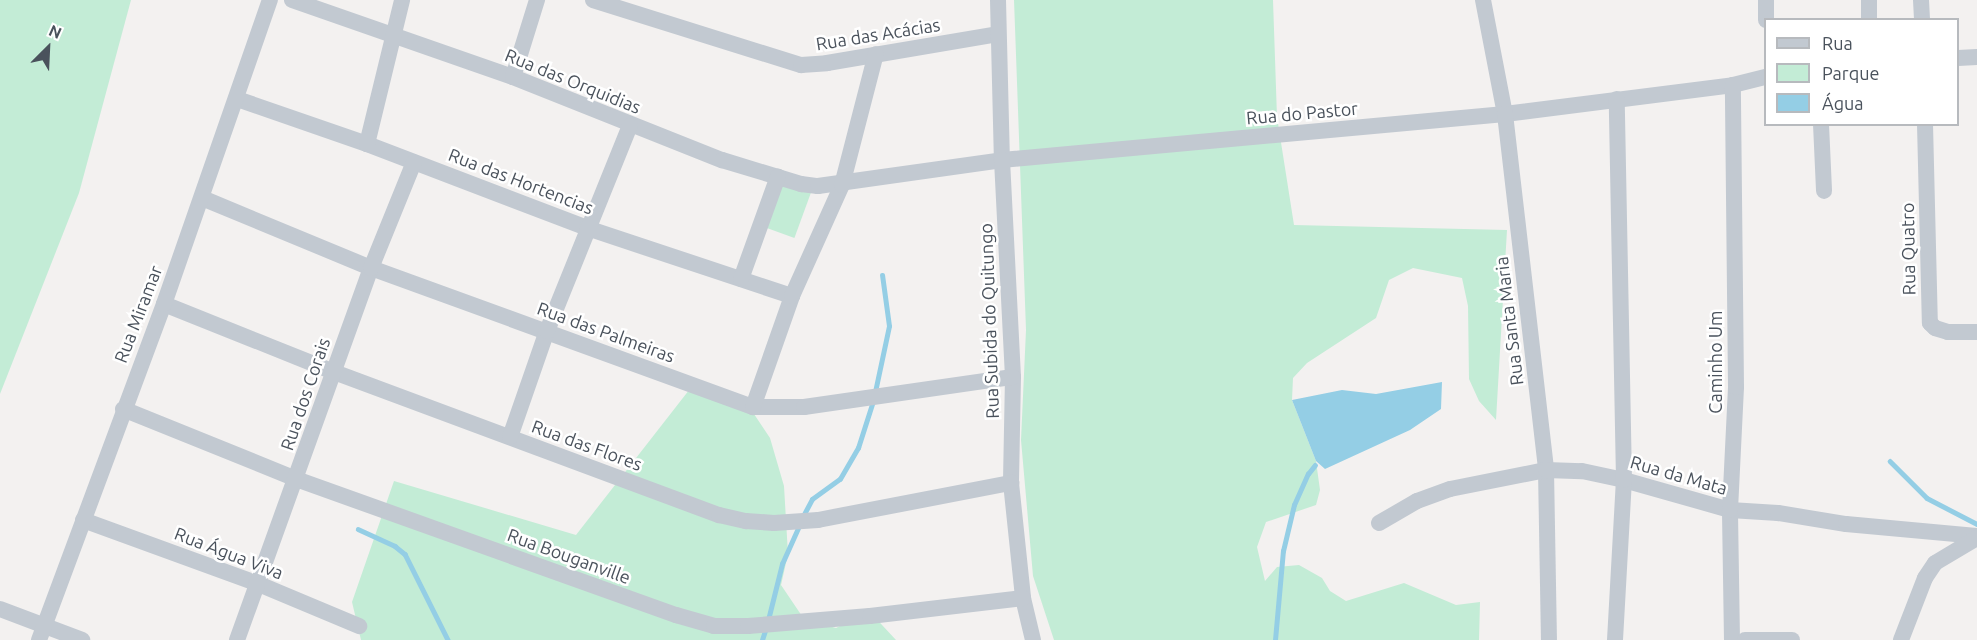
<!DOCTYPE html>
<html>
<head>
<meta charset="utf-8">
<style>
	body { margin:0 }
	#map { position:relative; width:1977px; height:640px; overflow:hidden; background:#f3f1f0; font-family:Ubuntu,sans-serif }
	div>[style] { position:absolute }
	.green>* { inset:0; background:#c3ecd6; transform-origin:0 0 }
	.water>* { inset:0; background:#94cee5 }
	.stream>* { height:4.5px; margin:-2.25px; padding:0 2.25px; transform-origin:2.25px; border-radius:2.25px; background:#94cee5 }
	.minor>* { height:16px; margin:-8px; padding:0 8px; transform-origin:8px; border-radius:8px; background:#c2c9d1 }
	span { translate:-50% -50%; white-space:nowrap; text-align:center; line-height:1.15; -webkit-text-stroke:5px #fff; paint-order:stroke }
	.street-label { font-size:18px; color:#4a525c }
	.legend { position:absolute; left:1764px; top:18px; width:195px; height:108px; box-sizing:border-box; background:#fff; border:2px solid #b7babe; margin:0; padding:8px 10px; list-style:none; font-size:18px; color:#4a525c }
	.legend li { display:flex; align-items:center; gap:12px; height:30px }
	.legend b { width:30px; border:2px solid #b7babe }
	.north { position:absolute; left:18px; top:18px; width:60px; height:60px; -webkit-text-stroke:4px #fff; paint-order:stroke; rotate:24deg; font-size:16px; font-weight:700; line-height:24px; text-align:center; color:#4a525c }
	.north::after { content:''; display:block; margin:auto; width:21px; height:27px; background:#4a525c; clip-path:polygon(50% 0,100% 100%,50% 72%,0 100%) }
</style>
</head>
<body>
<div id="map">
	<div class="green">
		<i style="clip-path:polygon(0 0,131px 0,79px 193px,0 394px)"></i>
		<i style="clip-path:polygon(1014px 0,1273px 0,1277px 117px,1294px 225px,1507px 230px,1496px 420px,1479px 401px,1469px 379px,1468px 306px,1462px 278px,1413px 268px,1389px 280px,1376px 318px,1307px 363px,1293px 378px,1292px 400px,1316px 461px,1320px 490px,1316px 505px,1266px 522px,1257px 547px,1265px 581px,1277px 567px,1299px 565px,1322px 578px,1330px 591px,1346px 601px,1404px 583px,1456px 605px,1480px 602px,1479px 640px,1054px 640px,1033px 576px,1021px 440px,1026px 330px)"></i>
		<i style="left:784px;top:179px;width:30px;height:52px;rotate:20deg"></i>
		<i style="clip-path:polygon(693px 385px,754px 414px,770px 438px,784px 486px,788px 554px,781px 585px,804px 619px,836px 628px,869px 611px,896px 640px,361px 640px,352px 602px,394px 481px,576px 535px)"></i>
	</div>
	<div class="water">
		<i style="clip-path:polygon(1442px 382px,1441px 409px,1410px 430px,1325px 469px,1316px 461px,1292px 400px,1342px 390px,1376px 394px)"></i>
	</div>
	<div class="stream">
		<i style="left:875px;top:392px;width:67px;rotate:-78deg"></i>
		<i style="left:889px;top:326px;width:51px;rotate:-97.8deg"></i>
		<i style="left:1890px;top:461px;width:52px;rotate:45deg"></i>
		<i style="left:1927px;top:498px;width:56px;rotate:27.5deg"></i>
		<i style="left:802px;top:518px;width:21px;rotate:-62deg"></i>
		<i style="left:812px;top:499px;width:34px;rotate:-36deg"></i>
		<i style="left:840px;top:479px;width:36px;rotate:-60deg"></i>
		<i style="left:858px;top:448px;width:49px;rotate:-72.3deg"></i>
		<i style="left:358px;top:529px;width:41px;rotate:24.7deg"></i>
		<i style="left:395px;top:546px;width:13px;rotate:39deg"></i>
		<i style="left:405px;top:554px;width:96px;rotate:63.4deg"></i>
		<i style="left:768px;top:620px;width:58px;rotate:-76deg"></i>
		<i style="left:782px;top:564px;width:42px;rotate:-65.9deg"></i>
		<i style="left:762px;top:640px;width:13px;rotate:-72deg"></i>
		<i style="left:1275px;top:640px;width:89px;rotate:-84.9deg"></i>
		<i style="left:1283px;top:551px;width:47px;rotate:-76.6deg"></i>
		<i style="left:1294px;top:505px;width:34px;rotate:-66deg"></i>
		<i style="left:1308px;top:474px;width:11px;rotate:-52deg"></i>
	</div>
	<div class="minor">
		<i style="left:292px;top:0;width:234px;rotate:19.2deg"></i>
		<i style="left:513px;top:77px;width:225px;rotate:21.7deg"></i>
		<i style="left:722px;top:160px;width:83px;rotate:16.9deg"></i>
		<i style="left:801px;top:184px;width:17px;rotate:7deg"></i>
		<i style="left:818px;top:186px;width:186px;rotate:-8deg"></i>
		<i style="left:1002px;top:160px;width:505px;rotate:-5.23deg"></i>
		<i style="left:1505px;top:114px;width:230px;rotate:-7.2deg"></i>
		<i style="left:1733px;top:85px;width:34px;rotate:-14deg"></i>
		<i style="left:593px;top:0;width:218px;rotate:17.4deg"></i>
		<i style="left:801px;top:65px;width:26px;rotate:-4deg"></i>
		<i style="left:827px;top:63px;width:173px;rotate:-9.6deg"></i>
		<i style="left:998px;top:0;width:160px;rotate:88.6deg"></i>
		<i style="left:1002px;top:160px;width:217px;rotate:87.1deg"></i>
		<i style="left:1013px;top:377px;width:106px;rotate:91.1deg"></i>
		<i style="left:1011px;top:483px;width:116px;rotate:84deg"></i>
		<i style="left:1023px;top:598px;width:43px;rotate:76.6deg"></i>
		<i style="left:1483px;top:0;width:116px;rotate:79.1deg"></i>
		<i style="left:1505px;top:114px;width:358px;rotate:83.4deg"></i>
		<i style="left:1546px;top:470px;width:170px;rotate:89deg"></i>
		<i style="left:1766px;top:0;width:20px;rotate:90deg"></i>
		<i style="left:1869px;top:0;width:20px;rotate:90deg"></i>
		<i style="left:1921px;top:0;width:20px;rotate:87deg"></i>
		<i style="left:1958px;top:58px;width:19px;rotate:-3deg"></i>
		<i style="left:513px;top:77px;width:81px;rotate:-72.7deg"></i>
		<i style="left:237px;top:99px;width:138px;rotate:19.1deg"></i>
		<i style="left:367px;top:144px;width:235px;rotate:20.9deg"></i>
		<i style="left:587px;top:228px;width:216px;rotate:18.4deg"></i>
		<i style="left:1821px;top:124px;width:67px;rotate:87.4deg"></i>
		<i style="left:1925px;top:124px;width:199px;rotate:88.6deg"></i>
		<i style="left:1930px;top:323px;width:7px;rotate:45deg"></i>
		<i style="left:1935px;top:328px;width:14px;rotate:17deg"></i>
		<i style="left:1948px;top:332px;width:29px"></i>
		<i style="left:367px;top:144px;width:148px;rotate:-76.3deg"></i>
		<i style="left:202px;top:198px;width:183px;rotate:22.5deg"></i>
		<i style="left:371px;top:268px;width:407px;rotate:20deg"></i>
		<i style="left:753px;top:407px;width:51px"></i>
		<i style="left:804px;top:407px;width:211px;rotate:-8.2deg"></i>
		<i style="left:741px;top:279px;width:109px;rotate:-70.2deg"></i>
		<i style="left:164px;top:304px;width:183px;rotate:21.8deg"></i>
		<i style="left:334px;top:372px;width:411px;rotate:20.4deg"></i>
		<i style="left:719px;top:515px;width:28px;rotate:13deg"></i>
		<i style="left:746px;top:521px;width:28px;rotate:4deg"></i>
		<i style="left:774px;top:523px;width:44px;rotate:-3.9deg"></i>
		<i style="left:818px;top:520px;width:197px;rotate:-10.9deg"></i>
		<i style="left:753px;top:407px;width:118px;rotate:-70.6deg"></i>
		<i style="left:792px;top:296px;width:122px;rotate:-65.8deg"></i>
		<i style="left:842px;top:185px;width:135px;rotate:-75.5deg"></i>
		<i style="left:123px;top:409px;width:187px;rotate:22deg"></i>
		<i style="left:296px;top:479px;width:404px;rotate:19.7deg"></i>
		<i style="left:676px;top:615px;width:40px;rotate:16deg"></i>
		<i style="left:714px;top:626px;width:34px"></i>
		<i style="left:748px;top:626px;width:122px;rotate:-4.7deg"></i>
		<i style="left:870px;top:616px;width:154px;rotate:-6.7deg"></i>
		<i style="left:510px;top:437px;width:112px;rotate:-70.8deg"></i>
		<i style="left:547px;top:331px;width:221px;rotate:-68deg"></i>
		<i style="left:83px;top:520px;width:184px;rotate:20deg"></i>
		<i style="left:256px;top:583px;width:112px;rotate:22.7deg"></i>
		<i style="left:1379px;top:523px;width:44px;rotate:-30.1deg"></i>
		<i style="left:1417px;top:501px;width:35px;rotate:-20deg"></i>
		<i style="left:1450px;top:489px;width:98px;rotate:-11.2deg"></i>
		<i style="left:1546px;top:470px;width:36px;rotate:2deg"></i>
		<i style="left:1582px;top:471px;width:43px;rotate:12.1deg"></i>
		<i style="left:1624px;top:480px;width:110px;rotate:15.8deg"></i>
		<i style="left:1730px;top:510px;width:48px;rotate:3.6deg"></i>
		<i style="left:1778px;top:513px;width:69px;rotate:9.2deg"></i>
		<i style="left:1846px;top:524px;width:132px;rotate:5.2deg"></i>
		<i style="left:0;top:609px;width:88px;rotate:20.7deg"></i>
		<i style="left:39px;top:640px;width:358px;rotate:-69.6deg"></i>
		<i style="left:164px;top:304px;width:322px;rotate:-70.8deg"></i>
		<i style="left:237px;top:640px;width:395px;rotate:-70.2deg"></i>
		<i style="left:371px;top:268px;width:114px;rotate:-67.9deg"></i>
		<i style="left:1615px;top:640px;width:160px;rotate:-86.8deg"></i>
		<i style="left:1624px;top:480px;width:381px;rotate:-91.1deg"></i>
		<i style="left:1732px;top:640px;width:130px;rotate:-90.9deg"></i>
		<i style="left:1730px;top:510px;width:123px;rotate:-87.2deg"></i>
		<i style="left:1736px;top:387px;width:302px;rotate:-90.6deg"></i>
		<i style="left:1745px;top:640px;width:47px"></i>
		<i style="left:1901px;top:640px;width:66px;rotate:-68.8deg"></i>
		<i style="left:1925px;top:578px;width:18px;rotate:-56deg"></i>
		<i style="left:1935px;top:563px;width:49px;rotate:-30.8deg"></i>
	</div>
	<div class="street-label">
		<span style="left:878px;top:34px;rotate:-9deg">Rua das Acácias</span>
		<span style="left:573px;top:81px;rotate:22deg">Rua das Orquidias</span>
		<span style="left:1302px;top:113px;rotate:-5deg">Rua do Pastor</span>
		<span style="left:521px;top:181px;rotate:21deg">Rua das Hortencias</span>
		<span style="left:1908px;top:249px;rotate:-91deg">Rua Quatro</span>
		<span style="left:138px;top:314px;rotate:-69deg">Rua Miramar</span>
		<span style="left:989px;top:321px;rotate:-92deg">Rua Subida do Quitungo</span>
		<span style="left:1509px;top:321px;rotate:-97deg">Rua Santa Maria</span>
		<span style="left:606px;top:332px;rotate:20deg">Rua das Palmeiras</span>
		<span style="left:1715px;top:362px;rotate:-90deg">Caminho Um</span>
		<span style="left:305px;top:394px;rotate:-71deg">Rua dos Corais</span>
		<span style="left:587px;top:445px;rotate:20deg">Rua das Flores</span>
		<span style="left:1679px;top:475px;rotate:16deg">Rua da Mata</span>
		<span style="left:229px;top:553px;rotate:21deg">Rua Água Viva</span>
		<span style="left:569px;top:556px;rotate:20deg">Rua Bouganville</span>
	</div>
	<ul class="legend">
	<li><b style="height:8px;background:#c2c9d1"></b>Rua</li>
	<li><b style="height:16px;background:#c3ecd6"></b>Parque</li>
	<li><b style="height:16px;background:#94cee5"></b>Água</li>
	</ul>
	<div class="north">N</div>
</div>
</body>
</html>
